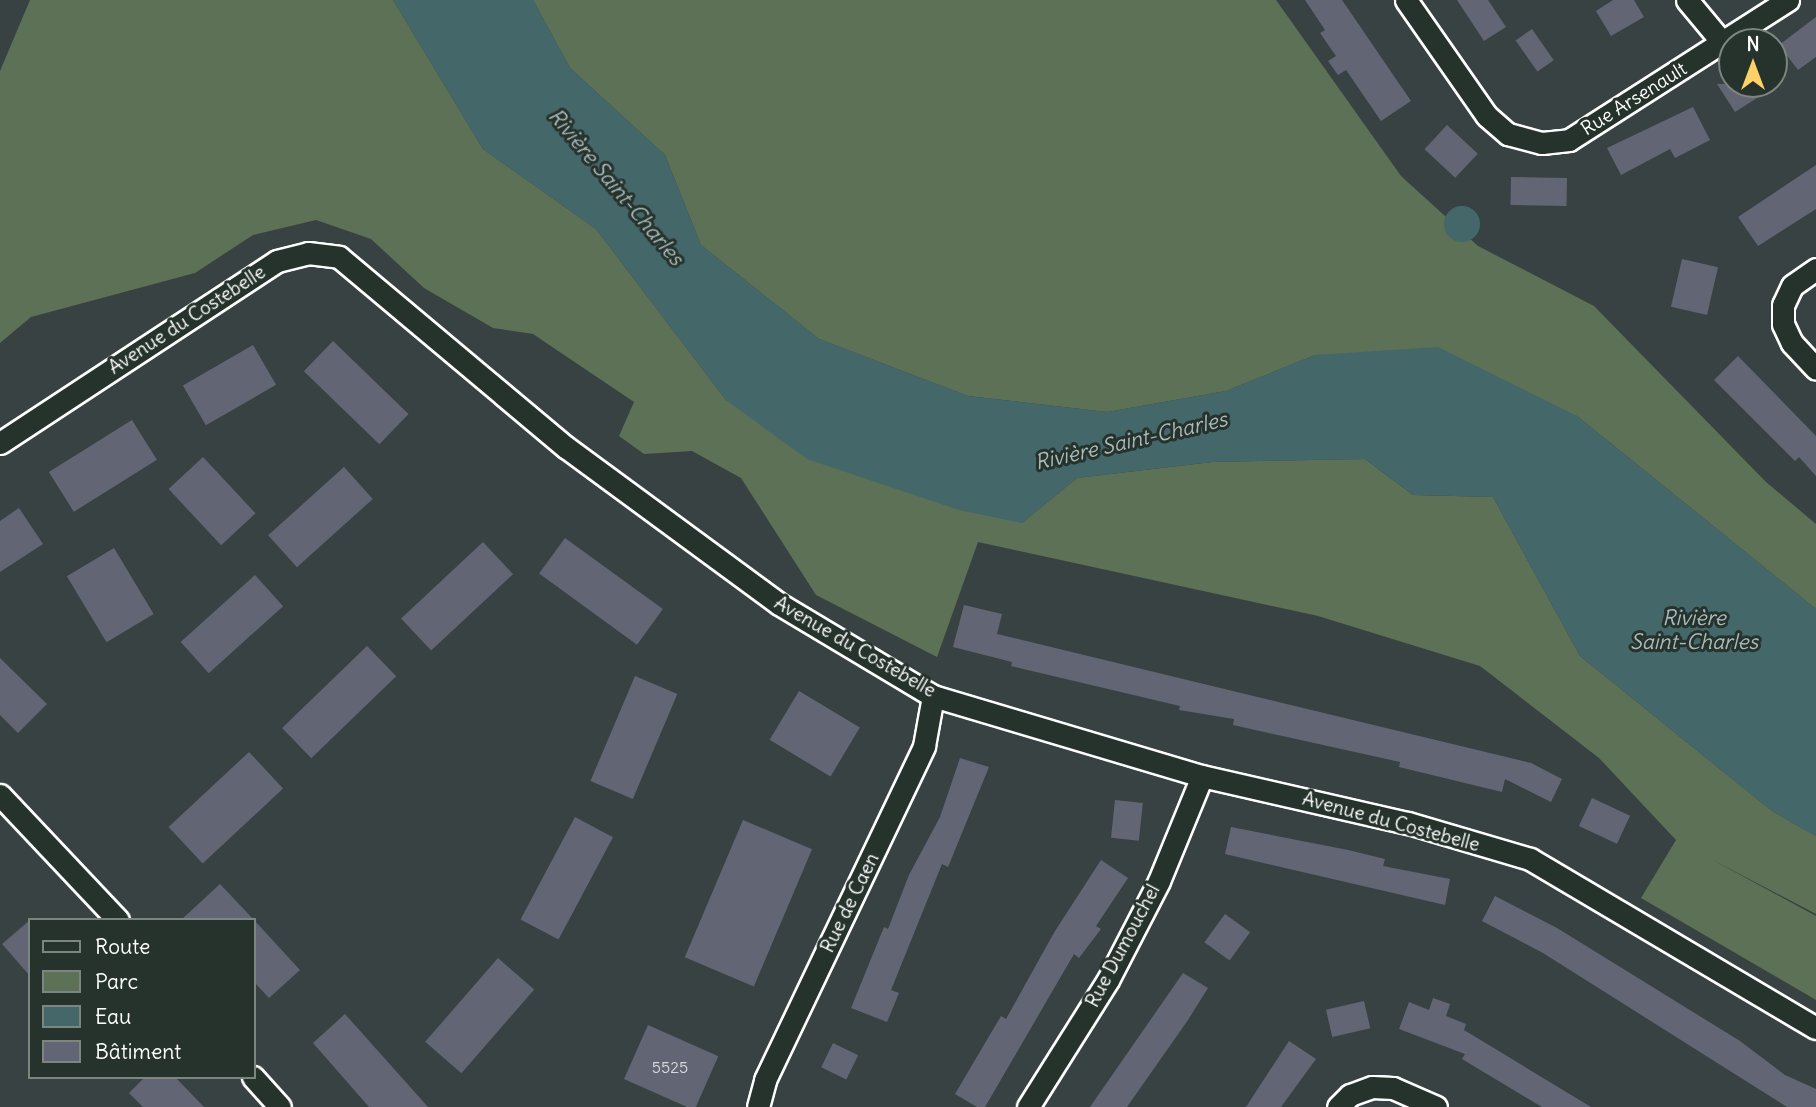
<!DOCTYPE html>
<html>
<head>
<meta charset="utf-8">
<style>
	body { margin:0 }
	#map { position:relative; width:1816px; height:1107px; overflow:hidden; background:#384242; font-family:Delius,sans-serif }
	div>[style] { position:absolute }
	.green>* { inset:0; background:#5c7155 }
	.water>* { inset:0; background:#44676a }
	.round { border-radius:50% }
	.building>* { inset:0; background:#626674; transform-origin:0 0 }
	.roads { filter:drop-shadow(2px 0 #fff) drop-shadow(-2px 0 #fff) drop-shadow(0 2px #fff) drop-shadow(0 -2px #fff) }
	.street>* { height:21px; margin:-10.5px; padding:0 10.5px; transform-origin:10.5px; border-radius:10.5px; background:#26332d }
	span { translate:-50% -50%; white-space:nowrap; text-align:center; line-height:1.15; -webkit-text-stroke:6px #26332d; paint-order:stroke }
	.number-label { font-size:16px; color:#d8d9dc }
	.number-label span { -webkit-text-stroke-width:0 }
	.street-label { font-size:19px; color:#fff }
	.water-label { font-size:21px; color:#abbbbc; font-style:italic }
	.legend { position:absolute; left:28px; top:918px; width:228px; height:161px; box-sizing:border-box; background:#26332d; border:2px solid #7d8581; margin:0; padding:9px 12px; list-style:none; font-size:21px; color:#fff }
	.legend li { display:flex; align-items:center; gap:14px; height:35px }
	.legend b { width:35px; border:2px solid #7d8581 }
	.north { position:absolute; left:1718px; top:28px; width:70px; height:70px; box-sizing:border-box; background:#26332d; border:2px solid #7d8581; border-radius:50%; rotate:0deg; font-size:19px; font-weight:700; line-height:28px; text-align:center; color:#fff }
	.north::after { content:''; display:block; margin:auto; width:24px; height:32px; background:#ffd166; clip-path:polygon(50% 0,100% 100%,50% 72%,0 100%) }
</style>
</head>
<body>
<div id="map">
	<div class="green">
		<i style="clip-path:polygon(30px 0,393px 0,483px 149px,596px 229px,726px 400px,1022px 523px,1077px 478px,1212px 462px,1365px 459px,1413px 495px,1493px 497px,1580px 656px,1772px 811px,1816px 836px,1816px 914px,1711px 859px,1816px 916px,1816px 1000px,1641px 898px,1676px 840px,1599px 758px,1480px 666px,1318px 616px,978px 542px,937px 657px,816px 595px,741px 478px,692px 451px,644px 454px,619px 436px,634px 402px,533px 334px,493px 328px,424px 288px,371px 239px,316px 220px,253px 235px,195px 273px,31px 317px,0 343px,0 71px)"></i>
		<i style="clip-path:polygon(533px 0,1276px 0,1401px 176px,1478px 246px,1594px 306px,1766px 482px,1816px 524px,1816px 609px,1577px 416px,1385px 354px,1315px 355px,1226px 391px,1107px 412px,968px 396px,819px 339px,701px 245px,665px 155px,570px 68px)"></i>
	</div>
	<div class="water">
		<i style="clip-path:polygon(393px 0,533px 0,570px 68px,665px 155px,701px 245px,819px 339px,968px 396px,1107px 412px,1226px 391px,1315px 355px,1438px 347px,1577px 416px,1816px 609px,1816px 836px,1772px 811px,1580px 656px,1493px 497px,1413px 495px,1365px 459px,1212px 462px,1077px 478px,1022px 523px,959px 510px,807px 459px,726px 400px,596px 229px,483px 149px)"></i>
		<i class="round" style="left:1444px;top:206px;width:36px;height:36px"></i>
	</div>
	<div class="building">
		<i style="clip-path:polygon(1305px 0,1342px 0,1411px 101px,1381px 121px,1346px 70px,1338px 75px,1328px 61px,1336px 56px,1320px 33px,1325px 30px)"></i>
		<i style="clip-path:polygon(1457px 0,1488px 0,1506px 27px,1484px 41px)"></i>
		<i style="clip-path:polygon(1613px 0,1634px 0,1644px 17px,1611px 36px,1596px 11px)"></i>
		<i style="clip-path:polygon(1816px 17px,1816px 57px,1798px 70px,1779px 45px)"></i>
		<i style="left:1532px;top:29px;width:38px;height:20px;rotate:55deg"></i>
		<i style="clip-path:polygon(1717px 84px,1779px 84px,1735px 112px)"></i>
		<i style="clip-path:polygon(1693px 107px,1710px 140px,1675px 158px,1670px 149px,1621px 175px,1607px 148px)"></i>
		<i style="left:1447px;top:125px;width:42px;height:33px;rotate:43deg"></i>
		<i style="clip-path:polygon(1816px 165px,1816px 209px,1758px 246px,1738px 217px)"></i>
		<i style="left:1511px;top:177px;width:56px;height:28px;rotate:1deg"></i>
		<i style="left:1682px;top:259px;width:37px;height:49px;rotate:13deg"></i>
		<i style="left:333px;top:341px;width:105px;height:42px;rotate:44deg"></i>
		<i style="left:253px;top:345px;width:46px;height:81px;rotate:60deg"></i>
		<i style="clip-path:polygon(1738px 356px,1816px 436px,1816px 476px,1799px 457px,1795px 461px,1714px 380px)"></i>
		<i style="left:132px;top:420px;width:47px;height:98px;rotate:58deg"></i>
		<i style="left:203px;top:457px;width:77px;height:47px;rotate:47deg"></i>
		<i style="left:344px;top:467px;width:43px;height:102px;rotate:48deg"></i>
		<i style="clip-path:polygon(19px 508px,43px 544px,0 572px,0 521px)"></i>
		<i style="left:565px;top:538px;width:121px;height:44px;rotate:36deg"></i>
		<i style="left:483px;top:542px;width:44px;height:112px;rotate:47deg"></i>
		<i style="left:114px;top:548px;width:77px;height:55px;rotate:59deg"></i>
		<i style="left:255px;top:575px;width:42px;height:100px;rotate:48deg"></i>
		<i style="clip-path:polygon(964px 605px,1002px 614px,997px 634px,1531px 763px,1562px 779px,1551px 802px,1505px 779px,1502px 792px,1399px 767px,1400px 762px,1233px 725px,1234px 719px,1179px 710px,1180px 706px,1011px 666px,1012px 662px,953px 647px)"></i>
		<i style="left:367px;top:646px;width:42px;height:118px;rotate:46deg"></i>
		<i style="clip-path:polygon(0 658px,47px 704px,18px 733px,0 715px)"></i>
		<i style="left:635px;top:676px;width:46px;height:114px;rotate:23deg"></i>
		<i style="left:799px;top:691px;width:71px;height:57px;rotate:31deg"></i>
		<i style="left:249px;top:752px;width:50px;height:110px;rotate:47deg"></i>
		<i style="clip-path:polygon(960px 758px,989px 767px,948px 867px,942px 864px,891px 990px,899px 993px,887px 1022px,851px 1008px,884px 927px,888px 929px,909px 875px,940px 817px)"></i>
		<i style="left:1592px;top:798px;width:42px;height:31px;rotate:25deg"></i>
		<i style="left:1115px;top:800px;width:28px;height:38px;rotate:6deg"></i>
		<i style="left:575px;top:817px;width:43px;height:116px;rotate:28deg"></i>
		<i style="left:743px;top:820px;width:75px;height:149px;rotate:23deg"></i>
		<i style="clip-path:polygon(1231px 827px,1348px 850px,1385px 859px,1383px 866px,1450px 879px,1445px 905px,1225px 854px)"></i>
		<i style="clip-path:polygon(1101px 860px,1128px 878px,1096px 926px,1101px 929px,1079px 958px,1074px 954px,985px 1107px,977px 1107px,955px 1094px,1001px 1016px,1006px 1019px,1055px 931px)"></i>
		<i style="clip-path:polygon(220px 884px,254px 920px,181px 920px)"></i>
		<i style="clip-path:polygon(1495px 896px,1557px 928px,1740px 1041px,1785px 1075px,1816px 1089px,1816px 1107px,1787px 1107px,1543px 953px,1482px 921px)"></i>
		<i style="left:1225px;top:914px;width:31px;height:35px;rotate:36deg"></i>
		<i style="clip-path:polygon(30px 920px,30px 976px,2px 944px)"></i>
		<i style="clip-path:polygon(254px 920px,300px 970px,269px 998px,254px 982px)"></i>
		<i style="left:498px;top:958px;width:48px;height:111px;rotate:41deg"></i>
		<i style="clip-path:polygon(1183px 973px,1208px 988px,1188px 1020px,1127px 1107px,1090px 1107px)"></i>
		<i style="clip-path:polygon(1433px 998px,1450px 1004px,1446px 1016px,1466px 1024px,1464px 1030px,1591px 1107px,1542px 1107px,1462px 1059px,1465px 1054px,1399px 1029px,1409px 1002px,1429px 1010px)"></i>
		<i style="left:1364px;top:1001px;width:28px;height:39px;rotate:77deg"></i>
		<i style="clip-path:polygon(345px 1014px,428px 1107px,369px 1107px,313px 1043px)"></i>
		<i style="left:648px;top:1025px;width:77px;height:59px;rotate:24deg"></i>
		<i style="clip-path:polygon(1289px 1041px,1316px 1059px,1281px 1107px,1246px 1107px)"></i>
		<i style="left:833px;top:1043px;width:28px;height:27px;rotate:26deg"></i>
		<i style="clip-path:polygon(145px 1077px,175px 1077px,204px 1107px,143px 1107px,129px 1093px)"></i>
	</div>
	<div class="roads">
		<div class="street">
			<i style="left:1406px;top:0;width:141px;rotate:55.1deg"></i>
			<i style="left:1487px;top:116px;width:28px;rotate:41deg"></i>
			<i style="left:1508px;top:134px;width:35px;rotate:15deg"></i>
			<i style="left:1542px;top:143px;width:27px;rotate:-6deg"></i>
			<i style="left:1569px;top:140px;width:260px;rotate:-32.6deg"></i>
			<i style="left:1687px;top:0;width:55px;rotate:50.2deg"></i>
			<i style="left:1816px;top:269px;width:29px;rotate:145deg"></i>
			<i style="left:1792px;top:286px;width:21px;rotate:115deg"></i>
			<i style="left:1783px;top:305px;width:19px;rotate:90deg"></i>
			<i style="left:1783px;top:324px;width:21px;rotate:65deg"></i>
			<i style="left:1792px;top:343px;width:35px;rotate:47deg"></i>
			<i style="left:0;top:443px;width:331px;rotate:-33.3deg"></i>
			<i style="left:277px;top:261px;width:32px;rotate:-14deg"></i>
			<i style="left:308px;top:253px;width:31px;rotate:7deg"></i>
			<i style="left:339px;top:257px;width:297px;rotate:40deg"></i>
			<i style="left:567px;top:448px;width:263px;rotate:36.3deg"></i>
			<i style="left:779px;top:604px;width:179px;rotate:30.9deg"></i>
			<i style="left:933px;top:696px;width:281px;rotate:16.6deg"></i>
			<i style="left:1202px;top:776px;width:211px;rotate:12.9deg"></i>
			<i style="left:1408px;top:823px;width:127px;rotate:16.4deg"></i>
			<i style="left:1530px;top:859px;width:332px;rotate:30.6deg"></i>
			<i style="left:0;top:795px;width:172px;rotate:46.7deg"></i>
			<i style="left:253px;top:1077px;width:40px;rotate:48deg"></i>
			<i style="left:758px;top:1107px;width:28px;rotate:-75deg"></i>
			<i style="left:765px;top:1080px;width:370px;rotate:-64.5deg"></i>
			<i style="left:924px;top:746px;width:51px;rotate:-79.8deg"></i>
			<i style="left:1028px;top:1107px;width:150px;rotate:-57.8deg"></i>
			<i style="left:1108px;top:980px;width:111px;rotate:-62.7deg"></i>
			<i style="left:1159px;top:881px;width:113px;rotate:-67.7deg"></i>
			<i style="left:1338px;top:1107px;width:17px;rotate:-45deg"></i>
			<i style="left:1350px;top:1095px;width:23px;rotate:-20deg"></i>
			<i style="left:1372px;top:1087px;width:21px;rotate:3deg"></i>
			<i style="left:1393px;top:1088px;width:47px;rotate:23.8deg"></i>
		</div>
	</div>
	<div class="number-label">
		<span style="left:670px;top:1067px">5525</span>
	</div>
	<div class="street-label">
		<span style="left:1634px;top:99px;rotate:-32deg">Rue Arsenault</span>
		<span style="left:187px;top:320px;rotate:-33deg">Avenue du Costebelle</span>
		<span style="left:855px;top:647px;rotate:30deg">Avenue du Costebelle</span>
		<span style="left:1391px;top:822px;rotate:15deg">Avenue du Costebelle</span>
		<span style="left:850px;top:903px;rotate:-64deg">Rue de Caen</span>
		<span style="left:1123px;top:946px;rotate:-62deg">Rue Dumouchel</span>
	</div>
	<div class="water-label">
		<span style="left:616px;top:187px;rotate:50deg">Rivière Saint-Charles</span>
		<span style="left:1131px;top:441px;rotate:-13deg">Rivière Saint-Charles</span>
		<span style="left:1694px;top:630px">Rivière<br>Saint-Charles</span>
	</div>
	<ul class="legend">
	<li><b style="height:9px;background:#26332d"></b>Route</li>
	<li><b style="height:19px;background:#5c7155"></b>Parc</li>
	<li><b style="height:19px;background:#44676a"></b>Eau</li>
	<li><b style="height:19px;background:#626674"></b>Bâtiment</li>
	</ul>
	<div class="north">N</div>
</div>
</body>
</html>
